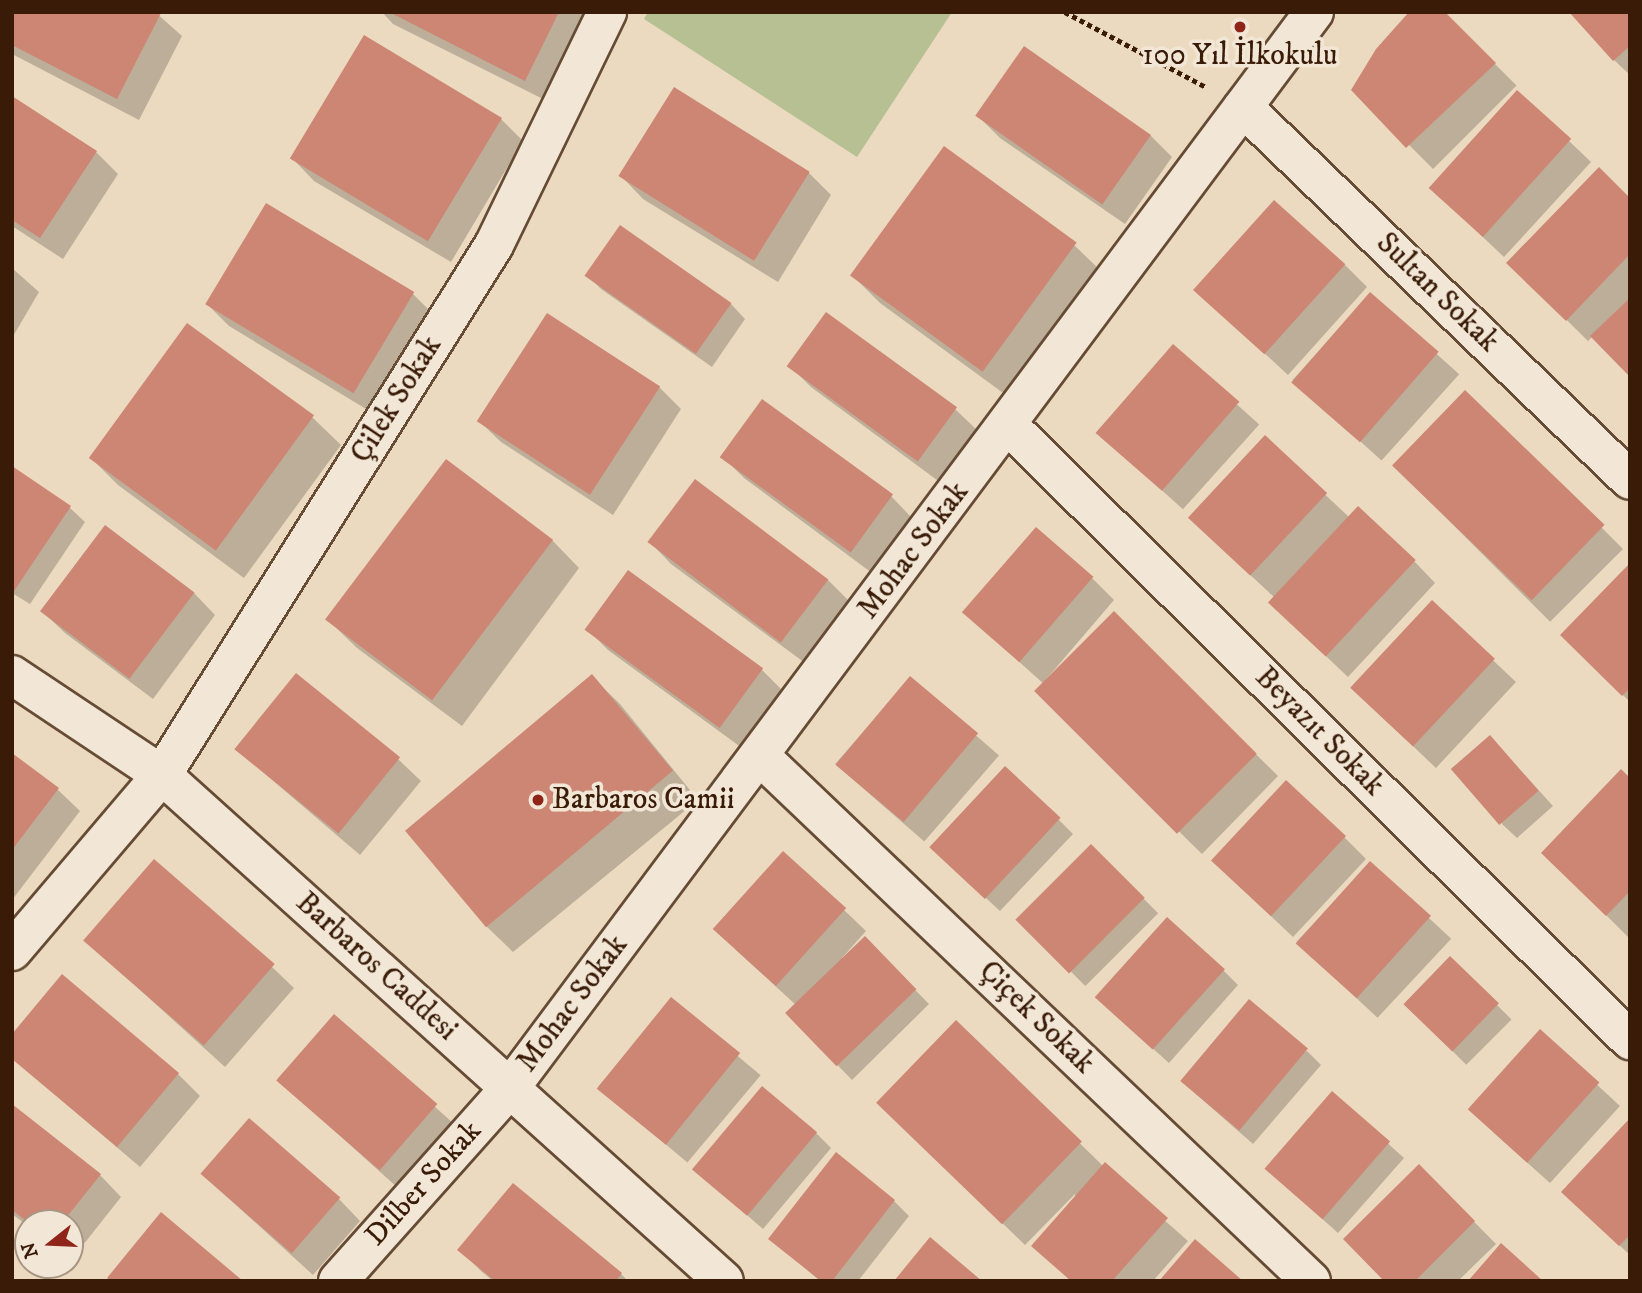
<!DOCTYPE html>
<html>
<head>
<meta charset="utf-8">
<style>
	body { margin:0 }
	#map { position:relative; width:1642px; height:1293px; overflow:hidden; background:#ebdac0; font-family:"IM FELL DW Pica",serif }
	div>[style] { position:absolute }
	.green>* { inset:0; background:#b6c093 }
	.shadow>* { inset:0; background:#0003; transform-origin:0 0 }
	.building>* { inset:0; background:#cc8673; transform-origin:0 0 }
	.path>* { height:4.5px; margin-top:-2.25px; transform-origin:0; background:repeating-linear-gradient(90deg,#391b07 0 5px,transparent 0 8.5px) }
	.roads { filter:drop-shadow(2px 0 #664b35) drop-shadow(-2px 0 #664b35) drop-shadow(0 2px #664b35) drop-shadow(0 -2px #664b35) }
	.minor>* { height:38px; margin:-19px; padding:0 19px; transform-origin:19px; border-radius:19px; background:#f2e7d6 }
	.dots>* { width:19px; height:19px; translate:-50% -50%; box-sizing:border-box; border:4px solid #f2e7d6; border-radius:50% }
	span { translate:-50% -50%; white-space:nowrap; text-align:center; line-height:1.15; -webkit-text-stroke:7px #f2e7d6; paint-order:stroke }
	.poi-label { font-size:30px; color:#391b07 }
	.left { translate:0 -50%; text-align:left }
	.street-label { font-size:30px; color:#391b07 }
	.frame { position:absolute; inset:0; border:14px solid #391b07; pointer-events:none }
	.north { position:absolute; left:14px; top:1209px; width:70px; height:70px; box-sizing:border-box; background:#f2e7d6; border:2px solid #a89583; border-radius:50%; rotate:252deg; font-size:19px; font-weight:700; line-height:28px; text-align:center; color:#391b07 }
	.north::after { content:''; display:block; margin:auto; width:24px; height:32px; background:#8f2418; clip-path:polygon(50% 0,100% 100%,50% 72%,0 100%) }
</style>
</head>
<body>
<div id="map">
	<div class="green">
		<i style="clip-path:polygon(648px 12px,952px 12px,857px 157px,644px 19px)"></i>
	</div>
	<div class="shadow">
		<i style="clip-path:polygon(12px 12px,155px 12px,182px 36px,139px 120px,12px 54px)"></i>
		<i style="clip-path:polygon(382px 12px,591px 12px,547px 101px,393px 24px)"></i>
		<i style="left:1443px;top:12px;width:104px;height:118px;rotate:45deg"></i>
		<i style="clip-path:polygon(1630px 12px,1630px 75px,1614px 60px)"></i>
		<i style="clip-path:polygon(675px 90px,809px 173px,831px 195px,778px 282px,643px 199px,622px 177px)"></i>
		<i style="clip-path:polygon(12px 98px,96px 152px,118px 174px,63px 259px,12px 226px)"></i>
		<i style="clip-path:polygon(979px 117px,1150px 135px,1172px 157px,1125px 224px,1000px 138px)"></i>
		<i style="clip-path:polygon(501px 119px,523px 141px,451px 262px,314px 181px,293px 159px)"></i>
		<i style="clip-path:polygon(1569px 141px,1591px 162px,1504px 257px,1452px 208px)"></i>
		<i style="clip-path:polygon(1630px 200px,1630px 375px,1593px 336px,1588px 341px,1509px 263px)"></i>
		<i style="clip-path:polygon(266px 206px,413px 294px,435px 316px,376px 415px,229px 326px,207px 304px)"></i>
		<i style="clip-path:polygon(1074px 245px,1102px 272px,1010px 398px,880px 303px,852px 275px)"></i>
		<i style="clip-path:polygon(1345px 265px,1367px 287px,1288px 375px,1196px 290px)"></i>
		<i style="clip-path:polygon(12px 268px,39px 292px,12px 338px)"></i>
		<i style="clip-path:polygon(587px 275px,731px 304px,745px 319px,712px 367px,601px 289px)"></i>
		<i style="left:1370px;top:294px;width:120px;height:116px;rotate:42deg"></i>
		<i style="clip-path:polygon(827px 315px,956px 410px,978px 431px,941px 483px,811px 387px,790px 366px)"></i>
		<i style="clip-path:polygon(187px 325px,313px 418px,341px 445px,244px 578px,118px 485px,90px 457px)"></i>
		<i style="left:1173px;top:347px;width:116px;height:114px;rotate:42deg"></i>
		<i style="clip-path:polygon(660px 388px,681px 409px,613px 515px,501px 442px,479px 421px)"></i>
		<i style="left:1466px;top:392px;width:222px;height:103px;rotate:45deg"></i>
		<i style="clip-path:polygon(1265px 438px,1350px 518px,1414px 561px,1435px 583px,1348px 677px,1292px 624px,1275px 598px,1212px 539px)"></i>
		<i style="clip-path:polygon(722px 456px,891px 496px,912px 518px,872px 573px,744px 478px)"></i>
		<i style="clip-path:polygon(12px 468px,70px 508px,85px 522px,30px 604px,12px 593px)"></i>
		<i style="clip-path:polygon(552px 540px,579px 568px,462px 726px,357px 648px,329px 621px)"></i>
		<i style="clip-path:polygon(650px 542px,828px 580px,850px 602px,805px 663px,671px 564px)"></i>
		<i style="clip-path:polygon(1630px 566px,1630px 702px,1562px 635px)"></i>
		<i style="clip-path:polygon(1092px 578px,1114px 600px,1043px 683px,1045px 685px,1114px 614px,1278px 776px,1202px 854px,1037px 692px,1045px 685px,965px 613px)"></i>
		<i style="clip-path:polygon(194px 593px,215px 615px,153px 699px,65px 633px,43px 612px)"></i>
		<i style="clip-path:polygon(1432px 603px,1516px 682px,1436px 768px,1374px 709px)"></i>
		<i style="clip-path:polygon(587px 629px,762px 670px,784px 692px,742px 748px,608px 650px)"></i>
		<i style="clip-path:polygon(296px 675px,399px 760px,421px 781px,360px 855px,236px 749px)"></i>
		<i style="clip-path:polygon(592px 677px,620px 704px,698px 800px,513px 952px,485px 925px)"></i>
		<i style="left:910px;top:678px;width:118px;height:114px;rotate:41deg"></i>
		<i style="clip-path:polygon(1504px 752px,1553px 806px,1517px 838px,1502px 824px)"></i>
		<i style="clip-path:polygon(12px 755px,58px 790px,80px 811px,12px 900px)"></i>
		<i style="clip-path:polygon(1630px 780px,1630px 939px,1565px 874px)"></i>
		<i style="clip-path:polygon(1058px 819px,1073px 834px,1000px 911px,946px 861px)"></i>
		<i style="clip-path:polygon(1344px 837px,1366px 859px,1293px 937px,1234px 881px)"></i>
		<i style="left:1091px;top:846px;width:95px;height:103px;rotate:45deg"></i>
		<i style="left:1370px;top:863px;width:111px;height:108px;rotate:43deg"></i>
		<i style="clip-path:polygon(844px 910px,866px 931px,842px 958px,844px 960px,865px 939px,929px 1004px,852px 1080px,788px 1014px,797px 1006px,736px 950px)"></i>
		<i style="clip-path:polygon(85px 940px,272px 967px,294px 988px,225px 1067px)"></i>
		<i style="left:1450px;top:958px;width:87px;height:64px;rotate:45deg"></i>
		<i style="clip-path:polygon(1223px 970px,1238px 985px,1169px 1063px,1113px 1013px)"></i>
		<i style="left:671px;top:1000px;width:117px;height:114px;rotate:40deg"></i>
		<i style="left:334px;top:1016px;width:166px;height:85px;rotate:42deg"></i>
		<i style="clip-path:polygon(956px 1022px,1103px 1166px,1188px 1241px,1153px 1281px,1071px 1281px,1075px 1194px,1025px 1245px,900px 1124px)"></i>
		<i style="clip-path:polygon(1540px 1032px,1620px 1106px,1550px 1183px,1492px 1131px)"></i>
		<i style="clip-path:polygon(1307px 1051px,1321px 1065px,1253px 1144px,1196px 1094px)"></i>
		<i style="clip-path:polygon(12px 1058px,178px 1074px,200px 1096px,140px 1167px)"></i>
		<i style="clip-path:polygon(1332px 1093px,1404px 1158px,1338px 1233px,1281px 1182px)"></i>
		<i style="clip-path:polygon(12px 1106px,100px 1175px,121px 1197px,72px 1259px,70px 1223px,28px 1223px,28px 1226px,12px 1214px)"></i>
		<i style="clip-path:polygon(1630px 1121px,1630px 1255px,1578px 1207px)"></i>
		<i style="clip-path:polygon(816px 1133px,831px 1148px,763px 1229px,695px 1170px)"></i>
		<i style="clip-path:polygon(1419px 1166px,1496px 1244px,1458px 1281px,1386px 1281px)"></i>
		<i style="clip-path:polygon(202px 1174px,339px 1199px,360px 1221px,313px 1275px)"></i>
		<i style="clip-path:polygon(513px 1185px,621px 1274px,628px 1281px,493px 1281px,481px 1271px,460px 1250px)"></i>
		<i style="clip-path:polygon(894px 1201px,909px 1216px,858px 1281px,820px 1281px,770px 1238px)"></i>
	</div>
	<div class="building">
		<i style="clip-path:polygon(12px 12px,159px 12px,161px 13px,117px 99px,12px 45px)"></i>
		<i style="clip-path:polygon(389px 12px,559px 12px,525px 81px)"></i>
		<i style="clip-path:polygon(1409px 12px,1445px 12px,1496px 63px,1406px 148px,1351px 90px,1376px 49px)"></i>
		<i style="clip-path:polygon(1569px 12px,1630px 12px,1630px 46px,1613px 61px)"></i>
		<i style="left:364px;top:35px;width:161px;height:144px;rotate:31deg"></i>
		<i style="left:1024px;top:46px;width:155px;height:85px;rotate:35deg"></i>
		<i style="left:674px;top:87px;width:160px;height:105px;rotate:32deg"></i>
		<i style="left:1517px;top:90px;width:73px;height:132px;rotate:42deg"></i>
		<i style="clip-path:polygon(12px 96px,97px 151px,40px 238px,12px 220px)"></i>
		<i style="left:944px;top:146px;width:164px;height:160px;rotate:36deg"></i>
		<i style="clip-path:polygon(1599px 167px,1630px 198px,1630px 254px,1566px 321px,1506px 263px)"></i>
		<i style="left:1274px;top:200px;width:96px;height:121px;rotate:42deg"></i>
		<i style="left:266px;top:203px;width:173px;height:118px;rotate:31deg"></i>
		<i style="left:620px;top:225px;width:136px;height:62px;rotate:35deg"></i>
		<i style="left:1370px;top:292px;width:91px;height:120px;rotate:41deg"></i>
		<i style="clip-path:polygon(1630px 298px,1630px 377px,1590px 336px)"></i>
		<i style="left:826px;top:312px;width:162px;height:67px;rotate:36deg"></i>
		<i style="left:547px;top:313px;width:135px;height:129px;rotate:33deg"></i>
		<i style="left:187px;top:323px;width:157px;height:167px;rotate:36deg"></i>
		<i style="left:1173px;top:344px;width:88px;height:118px;rotate:41deg"></i>
		<i style="left:1465px;top:390px;width:194px;height:105px;rotate:44deg"></i>
		<i style="left:762px;top:399px;width:162px;height:72px;rotate:36deg"></i>
		<i style="left:1265px;top:435px;width:85px;height:113px;rotate:43deg"></i>
		<i style="left:446px;top:459px;width:134px;height:201px;rotate:37deg"></i>
		<i style="clip-path:polygon(12px 466px,71px 506px,14px 591px,12px 590px)"></i>
		<i style="left:695px;top:479px;width:167px;height:79px;rotate:37deg"></i>
		<i style="left:1358px;top:506px;width:79px;height:132px;rotate:43deg"></i>
		<i style="left:105px;top:525px;width:112px;height:108px;rotate:37deg"></i>
		<i style="left:1036px;top:527px;width:76px;height:113px;rotate:41deg"></i>
		<i style="clip-path:polygon(1630px 563px,1630px 688px,1622px 696px,1560px 635px)"></i>
		<i style="left:628px;top:570px;width:167px;height:74px;rotate:36deg"></i>
		<i style="left:1432px;top:600px;width:86px;height:120px;rotate:43deg"></i>
		<i style="left:1114px;top:611px;width:202px;height:113px;rotate:45deg"></i>
		<i style="left:296px;top:673px;width:134px;height:98px;rotate:39deg"></i>
		<i style="left:592px;top:674px;width:126px;height:244px;rotate:50deg"></i>
		<i style="left:910px;top:676px;width:89px;height:116px;rotate:40deg"></i>
		<i style="left:1490px;top:735px;width:74px;height:52px;rotate:49deg"></i>
		<i style="clip-path:polygon(12px 753px,59px 788px,12px 850px)"></i>
		<i style="left:1005px;top:766px;width:76px;height:111px;rotate:43deg"></i>
		<i style="clip-path:polygon(1621px 769px,1630px 778px,1630px 891px,1606px 916px,1541px 853px)"></i>
		<i style="left:1286px;top:780px;width:82px;height:110px;rotate:43deg"></i>
		<i style="left:1091px;top:844px;width:76px;height:107px;rotate:45deg"></i>
		<i style="left:783px;top:851px;width:85px;height:105px;rotate:42deg"></i>
		<i style="left:154px;top:859px;width:160px;height:108px;rotate:41deg"></i>
		<i style="left:1370px;top:861px;width:82px;height:111px;rotate:42deg"></i>
		<i style="left:1167px;top:917px;width:78px;height:108px;rotate:42deg"></i>
		<i style="left:865px;top:936px;width:74px;height:111px;rotate:46deg"></i>
		<i style="left:1450px;top:956px;width:68px;height:67px;rotate:44deg"></i>
		<i style="clip-path:polygon(62px 974px,179px 1073px,117px 1147px,12px 1059px,12px 1034px)"></i>
		<i style="left:671px;top:997px;width:89px;height:118px;rotate:39deg"></i>
		<i style="left:1249px;top:999px;width:77px;height:107px;rotate:40deg"></i>
		<i style="left:334px;top:1014px;width:137px;height:88px;rotate:41deg"></i>
		<i style="left:956px;top:1020px;width:175px;height:115px;rotate:44deg"></i>
		<i style="left:1540px;top:1029px;width:80px;height:108px;rotate:42deg"></i>
		<i style="left:762px;top:1086px;width:72px;height:109px;rotate:40deg"></i>
		<i style="left:1332px;top:1091px;width:77px;height:103px;rotate:41deg"></i>
		<i style="clip-path:polygon(12px 1104px,101px 1174px,62px 1223px,29px 1223px,12px 1210px)"></i>
		<i style="left:249px;top:1118px;width:121px;height:74px;rotate:41deg"></i>
		<i style="clip-path:polygon(1630px 1118px,1630px 1235px,1619px 1246px,1561px 1192px)"></i>
		<i style="clip-path:polygon(836px 1152px,895px 1200px,832px 1281px,821px 1281px,768px 1239px)"></i>
		<i style="clip-path:polygon(1105px 1162px,1168px 1218px,1112px 1281px,1071px 1281px,1031px 1246px)"></i>
		<i style="clip-path:polygon(1419px 1164px,1475px 1221px,1415px 1281px,1384px 1281px,1343px 1239px)"></i>
		<i style="clip-path:polygon(513px 1183px,622px 1273px,616px 1281px,495px 1281px,457px 1250px)"></i>
		<i style="clip-path:polygon(161px 1212px,243px 1281px,111px 1281px,107px 1278px)"></i>
		<i style="clip-path:polygon(930px 1237px,982px 1281px,894px 1281px)"></i>
		<i style="clip-path:polygon(1195px 1239px,1243px 1281px,1159px 1281px)"></i>
		<i style="clip-path:polygon(1501px 1243px,1543px 1281px,1468px 1281px)"></i>
	</div>
	<div class="path">
		<i style="left:1065px;top:12px;width:160px;rotate:28deg"></i>
	</div>
	<div class="roads">
		<div class="minor">
			<i style="left:1243px;top:107px;width:537px;rotate:43.94deg"></i>
			<i style="left:1008px;top:425px;width:875px;rotate:44.68deg"></i>
			<i style="left:12px;top:675px;width:180px;rotate:33.7deg"></i>
			<i style="left:162px;top:775px;width:756px;rotate:42deg"></i>
			<i style="left:760px;top:756px;width:761px;rotate:43.62deg"></i>
			<i style="left:12px;top:951px;width:231px;rotate:-49.6deg"></i>
			<i style="left:162px;top:775px;width:625px;rotate:-57.94deg"></i>
			<i style="left:494px;top:245px;width:259px;rotate:-64.1deg"></i>
			<i style="left:338px;top:1281px;width:259px;rotate:-48.3deg"></i>
			<i style="left:510px;top:1088px;width:1343px;rotate:-53.23deg"></i>
		</div>
	</div>
	<div class="dots">
		<i style="left:1240px;top:27px;background:#8f2418"></i>
		<i style="left:538px;top:800px;background:#8f2418"></i>
	</div>
	<div class="poi-label">
		<span style="left:1240px;top:56px">100 Yıl İlkokulu</span>
		<span class="left" style="left:552px;top:800px">Barbaros Camii</span>
	</div>
	<div class="street-label">
		<span style="left:1437px;top:293px;rotate:44deg">Sultan Sokak</span>
		<span style="left:397px;top:400px;rotate:-58deg">Çilek Sokak</span>
		<span style="left:914px;top:551px;rotate:-53deg">Mohac Sokak</span>
		<span style="left:1319px;top:732px;rotate:45deg">Beyazıt Sokak</span>
		<span style="left:376px;top:967px;rotate:42deg">Barbaros Caddesi</span>
		<span style="left:573px;top:1004px;rotate:-53deg">Mohac Sokak</span>
		<span style="left:1036px;top:1018px;rotate:44deg">Çiçek Sokak</span>
		<span style="left:424px;top:1184px;rotate:-48deg">Dilber Sokak</span>
	</div>
	<div class="frame"></div>
	<div class="north">N</div>
</div>
</body>
</html>
